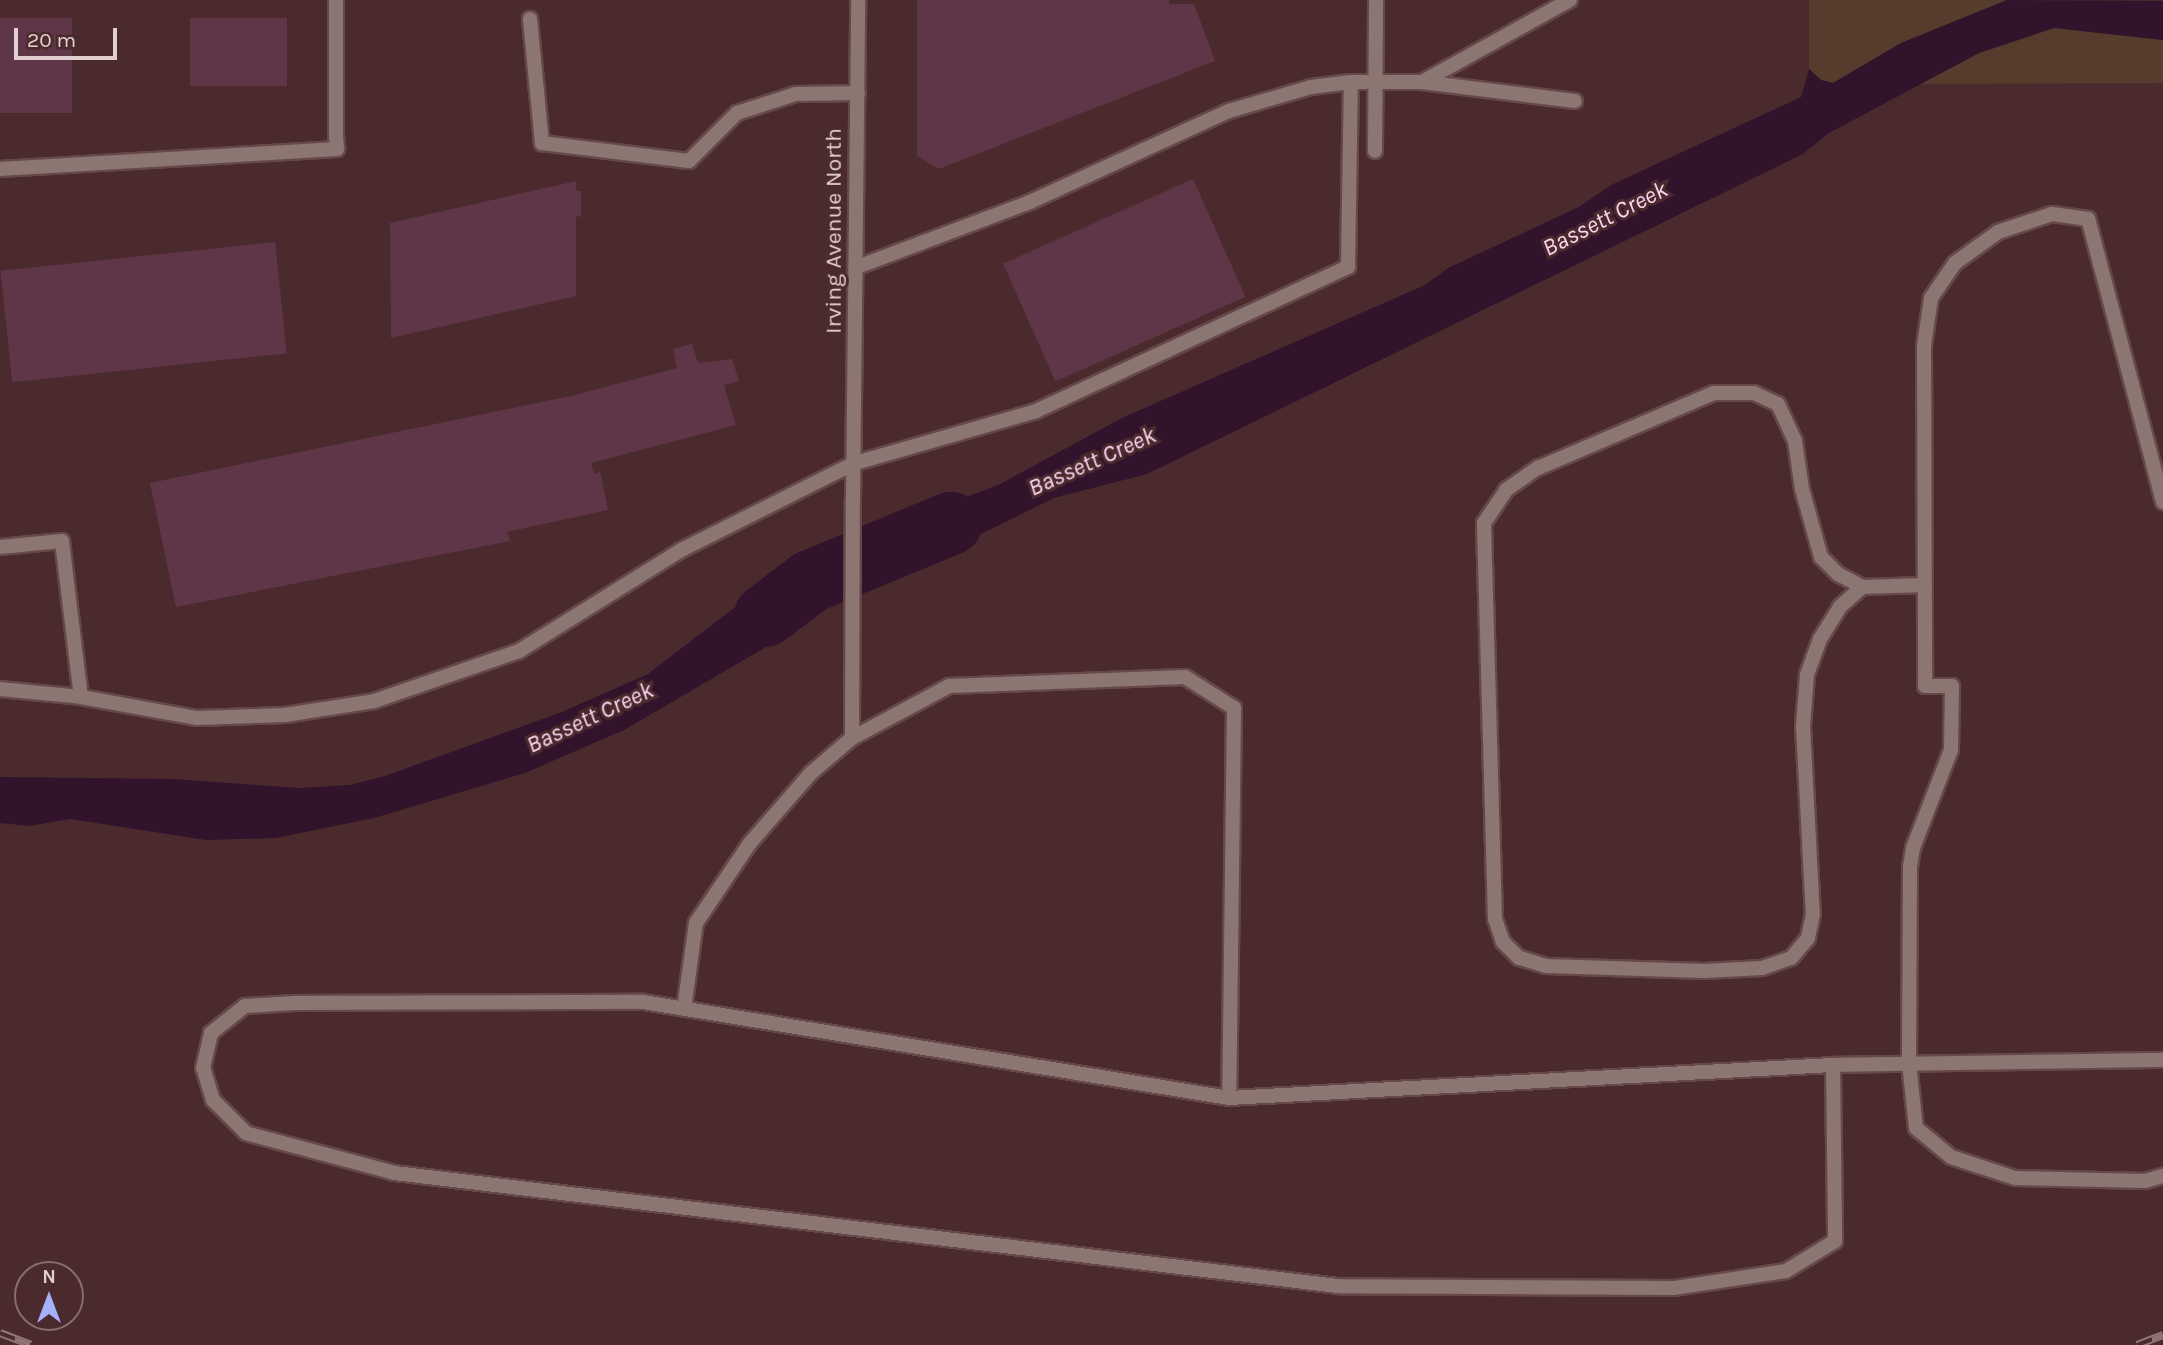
<!DOCTYPE html>
<html>
<head>
<meta charset="utf-8">
<style>
	body { margin:0 }
	#map { position:relative; width:2163px; height:1345px; overflow:hidden; background:#4b2a2e; font-family:Karla,sans-serif }
	div>[style] { position:absolute }
	.green>* { inset:0; background:#553c2d }
	.water>* { inset:0; background:#31132c }
	.river>* { height:63px; margin:-31.5px; padding:0 31.5px; transform-origin:31.5px; border-radius:31.5px; background:#31132c }
	.building>* { inset:0; background:#5f3647; transform-origin:0 0 }
	.roads { filter:drop-shadow(2px 0 #66484b) drop-shadow(-2px 0 #66484b) drop-shadow(0 2px #66484b) drop-shadow(0 -2px #66484b) }
	.lane>* { height:14px; margin:-7px; padding:0 7px; transform-origin:7px; border-radius:7px; background:#8c7671 }
	.street>* { height:14px; margin:-7px; padding:0 7px; transform-origin:7px; border-radius:7px; background:#8c7671 }
	.rail>* { height:8px; margin-top:-4px; transform-origin:0; background:repeating-linear-gradient(90deg,#4b2a2e 0 16px,#917578 0 32px); box-sizing:border-box; border-block:2px solid #917578 }
	span { translate:-50% -50%; white-space:nowrap; text-align:center; line-height:1.15; -webkit-text-stroke:6px #4b2a2e; paint-order:stroke }
	.street-label { font-size:23px; color:#e3cecf }
	.water-label { font-size:24px; color:#fbd5f1; font-style:italic }
	.north { position:absolute; left:14px; top:1261px; width:70px; height:70px; box-sizing:border-box; background:#4b2a2e; border:2px solid #886c6e; border-radius:50%; rotate:0deg; font-size:19px; font-weight:700; line-height:28px; text-align:center; color:#e3cecf }
	.north::after { content:''; display:block; margin:auto; width:24px; height:32px; background:#a6b1fc; clip-path:polygon(50% 0,100% 100%,50% 72%,0 100%) }
	.scale { position:absolute; left:14px; top:28px; width:103px; height:32px; box-sizing:border-box; border:4px solid #e3cecf; border-top:0; padding-left:9px; font-size:21px; line-height:24px; white-space:nowrap; color:#e3cecf; -webkit-text-stroke:5px #4b2a2e; paint-order:stroke }
</style>
</head>
<body>
<div id="map">
	<div class="green">
		<i style="clip-path:polygon(1809px 0,2007px 0,1901px 43px,1833px 83px,1821px 80px,1809px 69px)"></i>
		<i style="clip-path:polygon(2054px 28px,2163px 40px,2163px 83px,1920px 84px,1979px 53px)"></i>
	</div>
	<div class="water">
		<i style="clip-path:polygon(2007px 0,2163px 1px,2163px 40px,2054px 28px,1979px 53px,1829px 133px,1803px 154px,1147px 474px,1054px 498px,983px 533px,868px 570px,869px 534px,998px 485px,1124px 417px,1425px 285px,1448px 268px,1579px 207px,1611px 185px,1801px 97px,1809px 69px,1821px 80px,1833px 83px,1901px 43px)"></i>
		<i style="clip-path:polygon(836px 552px,836px 591px,812px 607px,807px 623px,624px 730px,525px 773px,374px 818px,276px 838px,206px 840px,70px 819px,30px 826px,0 823px,0 777px,174px 779px,298px 788px,350px 785px,385px 776px,562px 712px,648px 674px,730px 611px,781px 578px)"></i>
	</div>
	<div class="river">
		<i style="left:765px;top:615px;width:56px;rotate:-37.1deg"></i>
		<i style="left:810px;top:581px;width:152px;rotate:-22.5deg"></i>
	</div>
	<div class="building">
		<i style="clip-path:polygon(917px 0,1169px 0,1169px 4px,1194px 4px,1215px 61px,939px 169px,917px 156px)"></i>
		<i style="left:0;top:18px;width:72px;height:95px"></i>
		<i style="left:287px;top:18px;width:68px;height:97px;rotate:90deg"></i>
		<i style="left:1193px;top:179px;width:129px;height:208px;rotate:66deg"></i>
		<i style="clip-path:polygon(576px 181px,576px 191px,581px 191px,581px 217px,576px 216px,576px 296px,391px 338px,390px 223px)"></i>
		<i style="left:275px;top:242px;width:112px;height:276px;rotate:84deg"></i>
		<i style="clip-path:polygon(692px 344px,698px 363px,732px 359px,739px 381px,724px 385px,736px 425px,591px 463px,594px 474px,600px 471px,608px 510px,507px 532px,510px 541px,176px 607px,150px 483px,571px 396px,677px 368px,673px 349px)"></i>
	</div>
	<div class="roads">
		<div class="lane">
			<i style="left:530px;top:19px;width:125px;rotate:84.5deg"></i>
			<i style="left:542px;top:143px;width:148px;rotate:7deg"></i>
			<i style="left:689px;top:161px;width:68px;rotate:-45deg"></i>
			<i style="left:737px;top:113px;width:62px;rotate:-17.9deg"></i>
			<i style="left:796px;top:94px;width:62px;rotate:-0.9deg"></i>
			<i style="left:1422px;top:82px;width:169px;rotate:-29deg"></i>
			<i style="left:0;top:169px;width:338px;rotate:-3.4deg"></i>
			<i style="left:337px;top:149px;width:13px;rotate:-94deg"></i>
			<i style="left:857px;top:267px;width:185px;rotate:-20.6deg"></i>
			<i style="left:1030px;top:202px;width:219px;rotate:-24.6deg"></i>
			<i style="left:1229px;top:111px;width:85px;rotate:-16.3deg"></i>
			<i style="left:1311px;top:87px;width:40px;rotate:-7.1deg"></i>
			<i style="left:2163px;top:502px;width:293px;rotate:-104.8deg"></i>
			<i style="left:2088px;top:219px;width:36px;rotate:-172deg"></i>
			<i style="left:2052px;top:214px;width:57px;rotate:161.6deg"></i>
			<i style="left:1998px;top:232px;width:53px;rotate:144.2deg"></i>
			<i style="left:1955px;top:263px;width:42px;rotate:124.4deg"></i>
			<i style="left:1931px;top:298px;width:49px;rotate:98.3deg"></i>
			<i style="left:1924px;top:346px;width:340px;rotate:89.8deg"></i>
			<i style="left:1925px;top:686px;width:27px"></i>
			<i style="left:1952px;top:686px;width:64px;rotate:90.9deg"></i>
			<i style="left:1951px;top:750px;width:105px;rotate:111.2deg"></i>
			<i style="left:1913px;top:848px;width:19px;rotate:99deg"></i>
			<i style="left:1910px;top:867px;width:196px;rotate:90.3deg"></i>
			<i style="left:1909px;top:1063px;width:65px;rotate:83.9deg"></i>
			<i style="left:1916px;top:1128px;width:45px;rotate:39.6deg"></i>
			<i style="left:1951px;top:1157px;width:67px;rotate:18.2deg"></i>
			<i style="left:2015px;top:1178px;width:130px;rotate:1.3deg"></i>
			<i style="left:2145px;top:1181px;width:19px;rotate:-16deg"></i>
			<i style="left:0;top:547px;width:62px;rotate:-5.5deg"></i>
			<i style="left:62px;top:541px;width:157px;rotate:83.1deg"></i>
			<i style="left:1862px;top:587px;width:30px;rotate:138deg"></i>
			<i style="left:1840px;top:607px;width:38px;rotate:122deg"></i>
			<i style="left:1820px;top:639px;width:38px;rotate:110deg"></i>
			<i style="left:1807px;top:675px;width:51px;rotate:94.5deg"></i>
			<i style="left:1803px;top:726px;width:188px;rotate:87deg"></i>
			<i style="left:1813px;top:914px;width:25px;rotate:102deg"></i>
			<i style="left:1808px;top:938px;width:26px;rotate:130deg"></i>
			<i style="left:1791px;top:958px;width:31px;rotate:161deg"></i>
			<i style="left:1762px;top:968px;width:58px;rotate:177deg"></i>
			<i style="left:1704px;top:971px;width:158px;rotate:-178.2deg"></i>
			<i style="left:1546px;top:966px;width:28px;rotate:-163deg"></i>
			<i style="left:1519px;top:958px;width:23px;rotate:-135deg"></i>
			<i style="left:1503px;top:942px;width:24px;rotate:-109deg"></i>
			<i style="left:1495px;top:919px;width:396px;rotate:-91.6deg"></i>
			<i style="left:1484px;top:523px;width:40px;rotate:-56deg"></i>
			<i style="left:1506px;top:490px;width:39px;rotate:-35deg"></i>
			<i style="left:1538px;top:468px;width:191px;rotate:-23.1deg"></i>
			<i style="left:1714px;top:393px;width:40px"></i>
			<i style="left:1754px;top:393px;width:26px;rotate:25deg"></i>
			<i style="left:1778px;top:404px;width:41px;rotate:65.3deg"></i>
			<i style="left:1795px;top:441px;width:49px;rotate:81.7deg"></i>
			<i style="left:1802px;top:489px;width:71px;rotate:74.4deg"></i>
			<i style="left:1821px;top:557px;width:24px;rotate:45deg"></i>
			<i style="left:1838px;top:574px;width:27px;rotate:28deg"></i>
			<i style="left:1862px;top:587px;width:63px;rotate:-1.8deg"></i>
			<i style="left:0;top:689px;width:81px;rotate:5.6deg"></i>
			<i style="left:81px;top:697px;width:118px;rotate:10.3deg"></i>
			<i style="left:197px;top:718px;width:88px;rotate:-2deg"></i>
			<i style="left:285px;top:715px;width:90px;rotate:-8.9deg"></i>
			<i style="left:374px;top:701px;width:153px;rotate:-19deg"></i>
			<i style="left:519px;top:651px;width:191px;rotate:-31.9deg"></i>
			<i style="left:681px;top:550px;width:195px;rotate:-26.6deg"></i>
			<i style="left:855px;top:463px;width:188px;rotate:-16deg"></i>
			<i style="left:1036px;top:411px;width:344px;rotate:-24.8deg"></i>
			<i style="left:1348px;top:267px;width:185px;rotate:-89.1deg"></i>
			<i style="left:1351px;top:82px;width:71px"></i>
			<i style="left:1422px;top:82px;width:154px;rotate:7.1deg"></i>
			<i style="left:852px;top:738px;width:239px;rotate:-89.8deg"></i>
			<i style="left:684px;top:1009px;width:87px;rotate:-82.1deg"></i>
			<i style="left:696px;top:923px;width:97px;rotate:-56deg"></i>
			<i style="left:750px;top:843px;width:93px;rotate:-48.9deg"></i>
			<i style="left:811px;top:773px;width:54px;rotate:-40.5deg"></i>
			<i style="left:852px;top:738px;width:110px;rotate:-28.2deg"></i>
			<i style="left:949px;top:686px;width:236px;rotate:-2.2deg"></i>
			<i style="left:1185px;top:677px;width:58px;rotate:32.3deg"></i>
			<i style="left:1234px;top:708px;width:390px;rotate:90.7deg"></i>
			<i style="left:1833px;top:1065px;width:176px;rotate:89.3deg"></i>
			<i style="left:1835px;top:1241px;width:57px;rotate:148.5deg"></i>
			<i style="left:1786px;top:1271px;width:114px;rotate:171.4deg"></i>
			<i style="left:1673px;top:1288px;width:335px;rotate:-179.7deg"></i>
			<i style="left:1338px;top:1286px;width:950px;rotate:-173.17deg"></i>
			<i style="left:395px;top:1173px;width:154px;rotate:-165deg"></i>
			<i style="left:246px;top:1133px;width:47px;rotate:-135deg"></i>
			<i style="left:213px;top:1100px;width:34px;rotate:-107deg"></i>
			<i style="left:203px;top:1068px;width:36px;rotate:-77deg"></i>
			<i style="left:211px;top:1033px;width:43px;rotate:-38.5deg"></i>
			<i style="left:245px;top:1006px;width:50px;rotate:-3.4deg"></i>
			<i style="left:295px;top:1003px;width:348px;rotate:-0.2deg"></i>
			<i style="left:643px;top:1002px;width:594px;rotate:9.3deg"></i>
			<i style="left:1229px;top:1098px;width:605px;rotate:-3.13deg"></i>
			<i style="left:1833px;top:1065px;width:330px;rotate:-0.9deg"></i>
		</div>
		<div class="street">
			<i style="left:336px;top:0;width:136px;rotate:90deg"></i>
			<i style="left:1375px;top:151px;width:151px;rotate:-89.6deg"></i>
			<i style="left:853px;top:499px;width:499px;rotate:-89.4deg"></i>
		</div>
	</div>
	<div class="rail">
		<i style="left:0;top:1333px;width:33px;rotate:21deg"></i>
		<i style="left:2137px;top:1345px;width:28px;rotate:-21deg"></i>
	</div>
	<div class="street-label">
		<span style="left:834px;top:231px;rotate:-90deg">Irving Avenue North</span>
	</div>
	<div class="water-label">
		<span style="left:1605px;top:219px;rotate:-27deg">Bassett Creek</span>
		<span style="left:1092px;top:462px;rotate:-24deg">Bassett Creek</span>
		<span style="left:590px;top:718px;rotate:-25deg">Bassett Creek</span>
	</div>
	<div class="north">N</div>
	<div class="scale">20 m</div>
</div>
</body>
</html>
